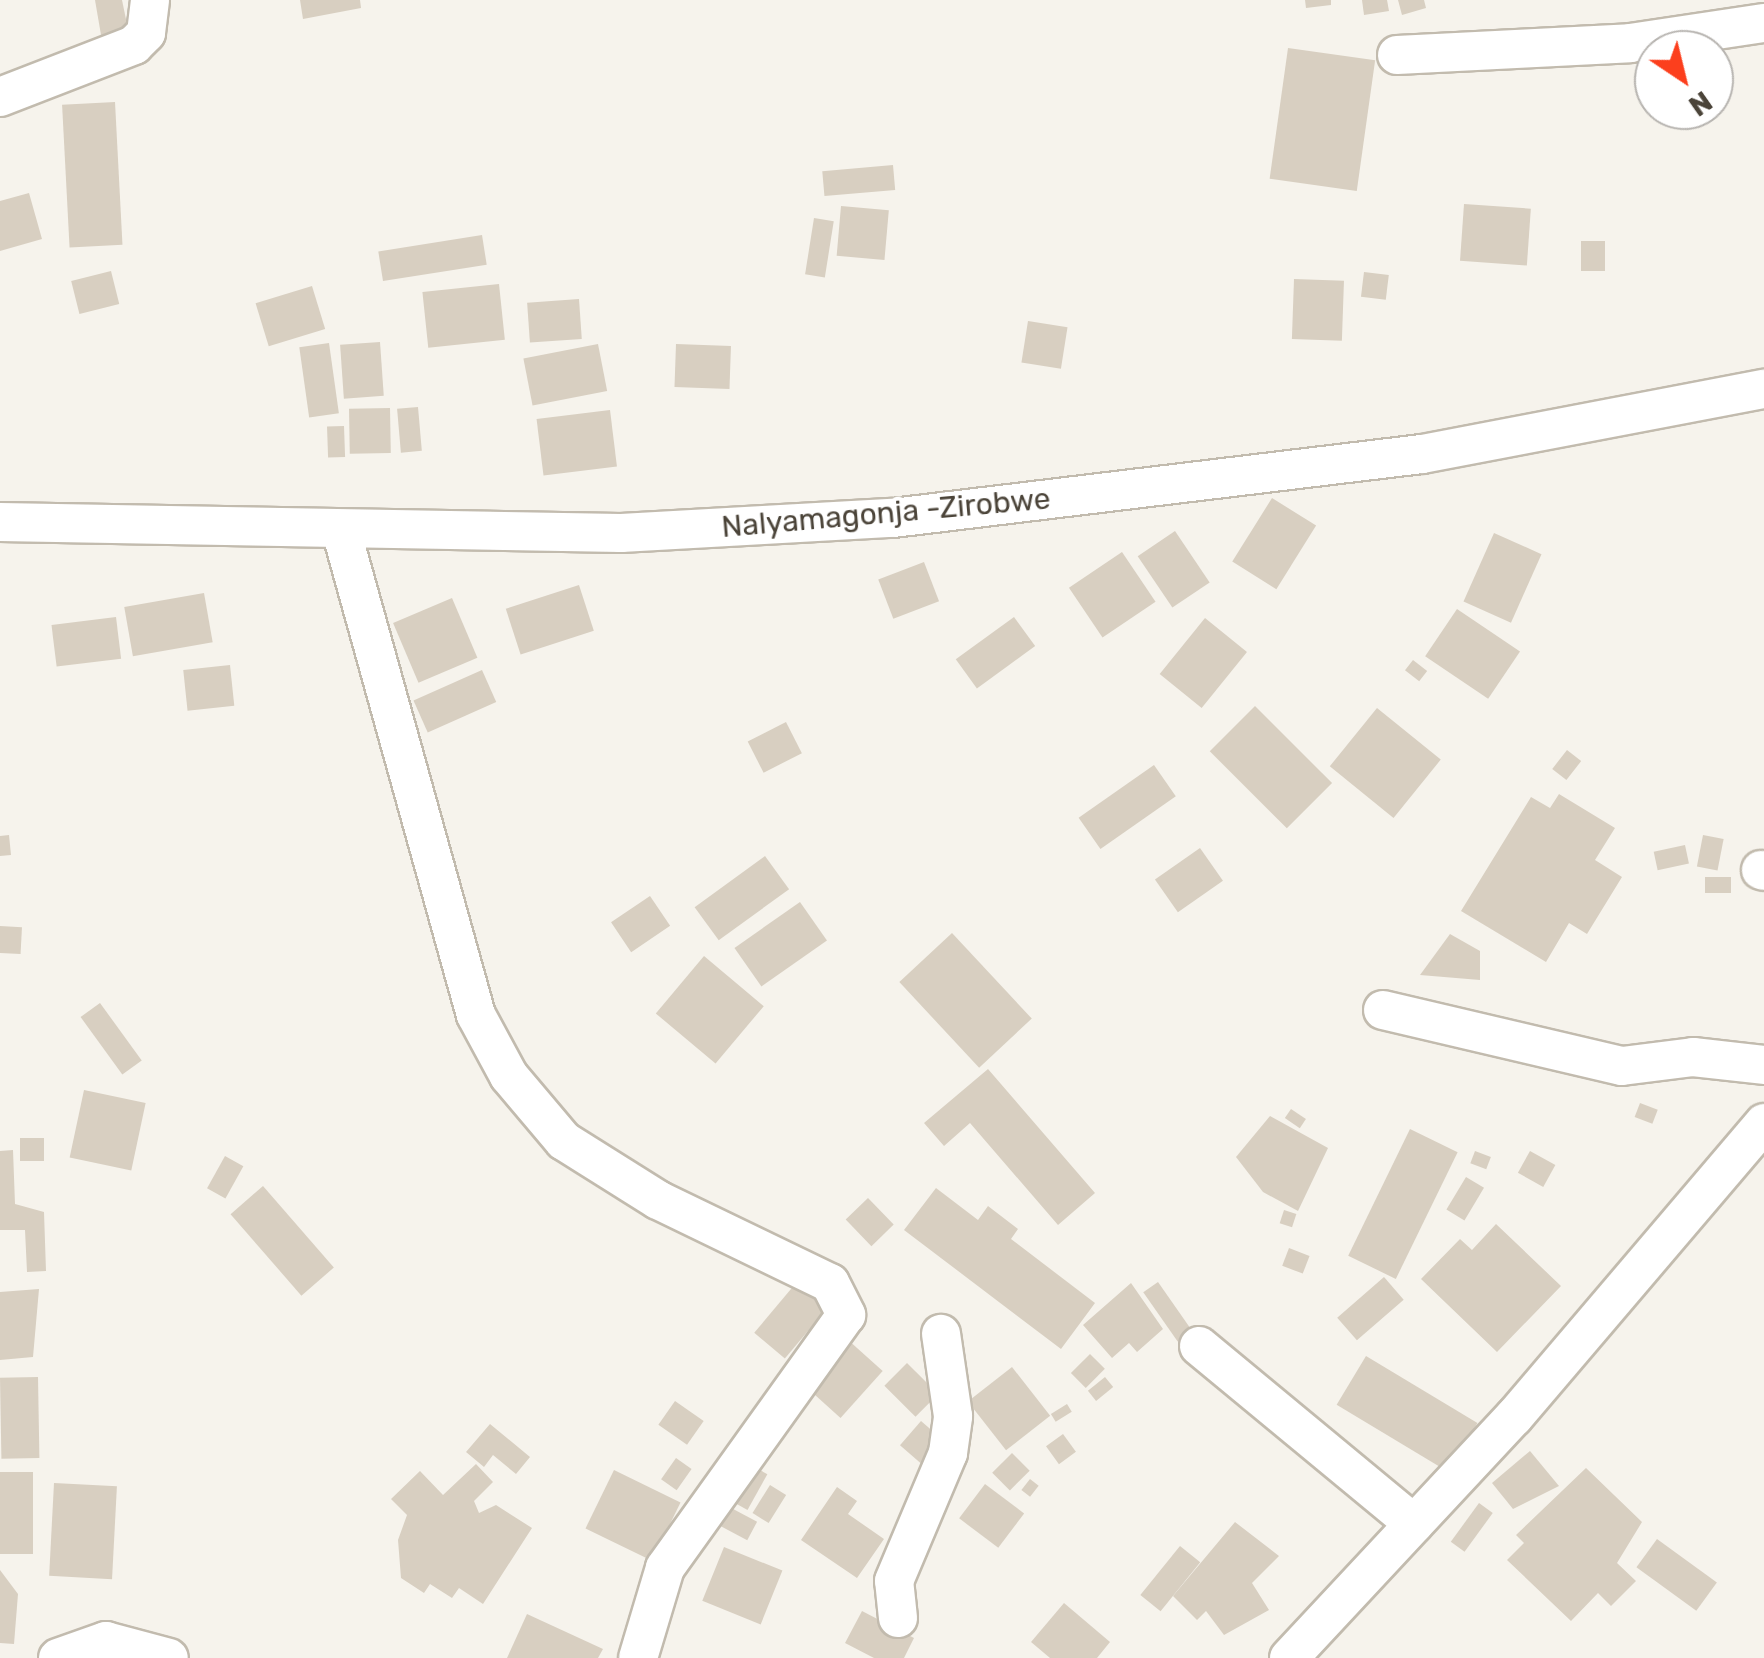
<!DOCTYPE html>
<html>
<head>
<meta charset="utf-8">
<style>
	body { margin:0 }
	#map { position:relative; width:1764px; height:1658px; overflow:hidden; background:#f6f3ec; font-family:Rubik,sans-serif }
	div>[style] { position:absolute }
	.building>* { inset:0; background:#d8cfc1; transform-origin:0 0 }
	.roads { filter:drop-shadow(2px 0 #c2bbae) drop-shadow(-2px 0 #c2bbae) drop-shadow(0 2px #c2bbae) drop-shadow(0 -2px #c2bbae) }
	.minor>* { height:38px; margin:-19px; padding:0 19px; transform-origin:19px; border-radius:19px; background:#fff }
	span { translate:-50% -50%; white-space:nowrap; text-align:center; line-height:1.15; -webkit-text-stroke:8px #fff; paint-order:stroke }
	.street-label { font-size:30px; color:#4b4439 }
	.north { position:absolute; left:1634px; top:30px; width:100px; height:100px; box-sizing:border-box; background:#fff; border:2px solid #b7b4b0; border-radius:50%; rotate:145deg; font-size:28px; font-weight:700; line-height:40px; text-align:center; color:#4b4439 }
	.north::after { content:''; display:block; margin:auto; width:35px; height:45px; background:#fc3f1d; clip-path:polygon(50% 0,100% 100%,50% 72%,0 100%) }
</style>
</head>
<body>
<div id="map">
	<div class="building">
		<i style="clip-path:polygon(95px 0,122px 0,128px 29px,101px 35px)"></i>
		<i style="clip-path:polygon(300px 0,360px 0,361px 8px,303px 19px)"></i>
		<i style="clip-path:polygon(1305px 0,1331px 0,1331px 5px,1306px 8px)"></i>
		<i style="clip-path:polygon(1362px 0,1387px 0,1389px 11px,1364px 15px)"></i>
		<i style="clip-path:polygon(1398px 0,1424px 0,1426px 8px,1402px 15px)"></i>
		<i style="left:1288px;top:48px;width:88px;height:132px;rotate:8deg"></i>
		<i style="left:115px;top:102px;width:143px;height:53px;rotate:87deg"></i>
		<i style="left:893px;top:165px;width:25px;height:71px;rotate:85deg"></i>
		<i style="clip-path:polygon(29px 193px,42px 239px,0 251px,0 201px)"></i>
		<i style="left:1464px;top:204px;width:67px;height:57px;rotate:4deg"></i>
		<i style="left:841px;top:206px;width:48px;height:50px;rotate:5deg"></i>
		<i style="left:814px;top:218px;width:20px;height:57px;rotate:9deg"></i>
		<i style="left:482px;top:235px;width:30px;height:105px;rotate:81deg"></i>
		<i style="left:1581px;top:241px;width:24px;height:30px"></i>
		<i style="left:111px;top:271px;width:34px;height:41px;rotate:76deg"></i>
		<i style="left:1364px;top:272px;width:25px;height:25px;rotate:7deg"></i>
		<i style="left:1294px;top:279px;width:50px;height:60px;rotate:2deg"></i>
		<i style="left:499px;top:284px;width:56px;height:77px;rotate:84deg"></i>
		<i style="left:312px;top:286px;width:45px;height:59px;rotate:73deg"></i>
		<i style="left:579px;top:299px;width:40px;height:52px;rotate:86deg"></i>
		<i style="left:1028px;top:321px;width:40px;height:42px;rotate:9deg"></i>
		<i style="left:380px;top:342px;width:54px;height:40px;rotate:86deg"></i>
		<i style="left:329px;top:343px;width:71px;height:30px;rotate:82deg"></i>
		<i style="left:598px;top:344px;width:48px;height:76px;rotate:79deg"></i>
		<i style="left:676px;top:344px;width:55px;height:43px;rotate:2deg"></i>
		<i style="left:418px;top:407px;width:44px;height:21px;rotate:85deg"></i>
		<i style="left:390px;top:408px;width:45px;height:41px;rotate:89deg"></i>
		<i style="left:610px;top:410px;width:57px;height:74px;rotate:83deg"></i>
		<i style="left:344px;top:426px;width:31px;height:17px;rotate:88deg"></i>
		<i style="left:1272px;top:498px;width:52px;height:75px;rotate:32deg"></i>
		<i style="left:1175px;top:531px;width:62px;height:45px;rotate:56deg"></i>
		<i style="left:1494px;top:533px;width:52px;height:75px;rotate:24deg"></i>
		<i style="left:1122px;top:552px;width:60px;height:64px;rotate:56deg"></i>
		<i style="left:924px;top:562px;width:42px;height:49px;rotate:69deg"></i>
		<i style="left:579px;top:585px;width:48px;height:77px;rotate:72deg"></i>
		<i style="left:204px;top:593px;width:50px;height:81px;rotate:80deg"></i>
		<i style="left:452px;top:598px;width:65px;height:64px;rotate:67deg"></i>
		<i style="left:1457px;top:609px;width:76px;height:57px;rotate:34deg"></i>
		<i style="left:116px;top:617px;width:42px;height:65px;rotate:83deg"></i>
		<i style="left:1014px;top:617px;width:36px;height:72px;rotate:54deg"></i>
		<i style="left:1205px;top:618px;width:54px;height:72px;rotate:39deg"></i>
		<i style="left:1413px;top:660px;width:18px;height:13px;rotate:38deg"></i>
		<i style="left:230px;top:665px;width:41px;height:47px;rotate:84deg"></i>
		<i style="left:482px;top:670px;width:35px;height:75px;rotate:66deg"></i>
		<i style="left:1255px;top:706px;width:109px;height:64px;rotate:45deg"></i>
		<i style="left:1377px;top:708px;width:82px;height:75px;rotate:39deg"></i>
		<i style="left:786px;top:722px;width:35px;height:43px;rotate:63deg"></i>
		<i style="left:1567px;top:750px;width:18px;height:24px;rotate:38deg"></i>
		<i style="left:1154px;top:765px;width:38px;height:92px;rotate:55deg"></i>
		<i style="clip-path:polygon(1559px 794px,1615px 828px,1595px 860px,1622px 877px,1587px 934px,1569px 923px,1546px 962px,1461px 911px,1531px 797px,1550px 808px)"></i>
		<i style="clip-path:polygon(9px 835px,11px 855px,0 856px,0 836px)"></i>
		<i style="left:1703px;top:835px;width:21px;height:32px;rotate:11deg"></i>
		<i style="left:1685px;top:845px;width:19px;height:32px;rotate:78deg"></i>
		<i style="left:1200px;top:848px;width:40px;height:55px;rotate:55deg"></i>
		<i style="left:765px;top:856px;width:41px;height:87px;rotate:54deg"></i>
		<i style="left:1705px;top:877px;width:26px;height:16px"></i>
		<i style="left:650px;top:896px;width:36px;height:47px;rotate:56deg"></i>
		<i style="left:800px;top:902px;width:47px;height:80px;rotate:55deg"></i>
		<i style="left:0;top:926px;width:22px;height:27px;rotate:3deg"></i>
		<i style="left:952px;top:933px;width:117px;height:72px;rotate:47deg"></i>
		<i style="clip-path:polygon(1450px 934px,1480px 951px,1480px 980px,1420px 975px)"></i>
		<i style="left:704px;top:956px;width:78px;height:75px;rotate:40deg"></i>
		<i style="left:100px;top:1003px;width:71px;height:24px;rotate:54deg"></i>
		<i style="clip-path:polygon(988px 1069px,1095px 1193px,1058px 1225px,970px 1123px,944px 1146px,924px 1123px)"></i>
		<i style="left:84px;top:1090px;width:63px;height:69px;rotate:12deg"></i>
		<i style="left:1640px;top:1103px;width:19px;height:15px;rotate:21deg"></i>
		<i style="left:1291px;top:1109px;width:18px;height:11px;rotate:34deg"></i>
		<i style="clip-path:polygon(1270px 1116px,1328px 1148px,1298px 1211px,1263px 1192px,1236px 1157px)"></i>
		<i style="left:1410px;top:1129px;width:53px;height:141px;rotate:26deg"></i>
		<i style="left:20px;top:1138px;width:24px;height:23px"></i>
		<i style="clip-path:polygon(13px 1150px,15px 1204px,44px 1212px,46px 1271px,27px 1272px,25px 1230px,0 1230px,0 1151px)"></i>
		<i style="left:1475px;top:1151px;width:17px;height:13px;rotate:21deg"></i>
		<i style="left:1530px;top:1151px;width:29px;height:25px;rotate:29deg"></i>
		<i style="left:225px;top:1156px;width:21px;height:37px;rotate:29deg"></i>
		<i style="left:1466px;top:1177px;width:21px;height:38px;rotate:31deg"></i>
		<i style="left:263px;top:1186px;width:108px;height:43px;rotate:49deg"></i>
		<i style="clip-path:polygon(936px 1188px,978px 1220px,988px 1206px,1018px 1229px,1011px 1239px,1095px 1303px,1061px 1349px,904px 1230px)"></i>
		<i style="left:868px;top:1198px;width:37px;height:31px;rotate:46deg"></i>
		<i style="left:1284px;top:1210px;width:13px;height:14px;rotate:18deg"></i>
		<i style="clip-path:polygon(1496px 1224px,1561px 1286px,1497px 1352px,1421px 1279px,1460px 1239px,1472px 1250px)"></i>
		<i style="left:1289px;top:1248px;width:22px;height:19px;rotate:21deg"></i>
		<i style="left:1384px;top:1277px;width:30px;height:62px;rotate:49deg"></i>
		<i style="left:1158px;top:1282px;width:60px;height:18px;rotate:55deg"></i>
		<i style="left:796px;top:1283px;width:40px;height:65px;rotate:40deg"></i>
		<i style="clip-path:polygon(1131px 1283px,1163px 1329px,1137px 1352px,1129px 1343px,1112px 1358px,1083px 1325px)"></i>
		<i style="clip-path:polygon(39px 1289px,33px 1357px,0 1360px,0 1292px)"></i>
		<i style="left:847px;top:1339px;width:48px;height:63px;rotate:42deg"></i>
		<i style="left:1090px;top:1354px;width:21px;height:27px;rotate:45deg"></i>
		<i style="left:1366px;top:1356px;width:130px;height:57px;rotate:31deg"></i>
		<i style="left:907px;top:1363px;width:44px;height:32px;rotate:45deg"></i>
		<i style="left:1012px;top:1367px;width:62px;height:56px;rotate:52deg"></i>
		<i style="left:38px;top:1377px;width:81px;height:38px;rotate:89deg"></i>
		<i style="left:1105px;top:1377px;width:13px;height:22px;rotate:51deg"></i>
		<i style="left:675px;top:1401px;width:35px;height:29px;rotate:35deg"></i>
		<i style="left:1067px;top:1404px;width:9px;height:19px;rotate:58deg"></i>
		<i style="left:921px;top:1421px;width:29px;height:32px;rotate:41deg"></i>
		<i style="clip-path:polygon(490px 1424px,530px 1457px,516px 1474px,493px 1455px,484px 1467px,466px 1452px)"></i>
		<i style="left:1063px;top:1434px;width:22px;height:21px;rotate:54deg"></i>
		<i style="clip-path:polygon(1530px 1451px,1559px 1486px,1513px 1509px,1492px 1483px)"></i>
		<i style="left:1012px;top:1453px;width:25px;height:28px;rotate:45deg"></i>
		<i style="left:676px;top:1458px;width:19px;height:26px;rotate:35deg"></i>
		<i style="clip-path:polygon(476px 1464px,493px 1482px,474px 1501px,479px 1513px,496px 1505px,532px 1528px,483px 1604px,459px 1588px,452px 1598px,430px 1584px,424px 1593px,401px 1578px,398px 1540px,407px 1515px,391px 1499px,420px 1471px,443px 1495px)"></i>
		<i style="left:749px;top:1464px;width:21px;height:41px;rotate:29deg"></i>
		<i style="clip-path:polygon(1586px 1468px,1642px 1522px,1617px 1563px,1636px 1581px,1611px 1606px,1598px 1593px,1571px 1621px,1507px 1560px,1524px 1543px,1516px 1535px)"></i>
		<i style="left:614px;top:1470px;width:74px;height:65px;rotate:26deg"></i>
		<i style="left:0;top:1472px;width:33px;height:82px"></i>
		<i style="left:1030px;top:1479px;width:11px;height:14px;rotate:38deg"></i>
		<i style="left:54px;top:1483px;width:63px;height:93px;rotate:3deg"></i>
		<i style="left:985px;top:1484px;width:49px;height:43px;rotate:37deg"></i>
		<i style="left:770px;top:1485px;width:19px;height:33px;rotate:32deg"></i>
		<i style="clip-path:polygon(837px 1487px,857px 1501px,848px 1514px,884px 1539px,857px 1578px,801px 1540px)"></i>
		<i style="left:720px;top:1502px;width:42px;height:21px;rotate:28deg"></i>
		<i style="left:1479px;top:1503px;width:17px;height:48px;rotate:36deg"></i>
		<i style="clip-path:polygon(1235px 1522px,1279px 1556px,1252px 1583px,1269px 1610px,1224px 1635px,1206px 1611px,1197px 1620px,1173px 1596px)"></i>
		<i style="left:1657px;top:1539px;width:74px;height:35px;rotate:36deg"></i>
		<i style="left:1180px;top:1546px;width:26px;height:63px;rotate:39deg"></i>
		<i style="left:724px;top:1547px;width:63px;height:58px;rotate:22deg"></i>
		<i style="clip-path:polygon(0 1570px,18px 1594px,14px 1644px,0 1643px)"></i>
		<i style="clip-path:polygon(1064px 1603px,1110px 1642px,1097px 1658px,1050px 1658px,1031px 1642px)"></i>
		<i style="clip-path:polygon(862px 1611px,914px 1638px,904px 1658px,874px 1658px,845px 1643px)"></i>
		<i style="clip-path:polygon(527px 1614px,603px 1649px,598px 1658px,507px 1658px)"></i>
	</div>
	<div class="roads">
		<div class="minor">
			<i style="left:1397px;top:55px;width:233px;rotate:-2.9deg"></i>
			<i style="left:1630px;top:43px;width:135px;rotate:-8.5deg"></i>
			<i style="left:0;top:97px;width:144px;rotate:-21.2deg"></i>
			<i style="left:134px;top:45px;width:17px;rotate:-45deg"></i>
			<i style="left:146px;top:33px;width:33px;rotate:-83deg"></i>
			<i style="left:0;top:522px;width:621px;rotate:1.01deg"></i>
			<i style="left:621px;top:533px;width:272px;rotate:-3.2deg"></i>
			<i style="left:893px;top:518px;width:533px;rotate:-6.9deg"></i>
			<i style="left:1422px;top:454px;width:348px;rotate:-10.8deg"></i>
			<i style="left:341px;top:530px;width:503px;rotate:74.45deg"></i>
			<i style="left:476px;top:1015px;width:69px;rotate:61.6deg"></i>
			<i style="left:509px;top:1076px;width:85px;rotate:49.8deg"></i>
			<i style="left:564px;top:1141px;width:111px;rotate:32.1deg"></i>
			<i style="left:658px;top:1200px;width:191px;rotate:25.8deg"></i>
			<i style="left:830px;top:1283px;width:36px;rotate:63deg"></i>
			<i style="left:846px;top:1315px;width:311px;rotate:125.6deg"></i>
			<i style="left:665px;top:1568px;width:94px;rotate:106.7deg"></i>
			<i style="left:1761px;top:870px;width:3px;rotate:18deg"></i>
			<i style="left:1383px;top:1010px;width:245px;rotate:13.2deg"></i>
			<i style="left:1622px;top:1066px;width:72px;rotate:-7.2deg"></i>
			<i style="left:1693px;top:1057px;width:71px;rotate:6.4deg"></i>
			<i style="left:1199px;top:1346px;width:279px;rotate:39.6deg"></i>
			<i style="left:898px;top:1618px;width:37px;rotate:-96deg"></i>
			<i style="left:894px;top:1581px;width:139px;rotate:-67.1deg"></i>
			<i style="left:948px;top:1453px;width:37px;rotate:-82deg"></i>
			<i style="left:953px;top:1416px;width:83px;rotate:-98.3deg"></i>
			<i style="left:58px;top:1658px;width:51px;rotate:-19.5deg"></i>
			<i style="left:106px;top:1641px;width:65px;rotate:15.1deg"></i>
			<i style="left:1289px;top:1658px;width:330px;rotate:-47deg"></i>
			<i style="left:1514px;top:1417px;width:386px;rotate:-49.6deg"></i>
		</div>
	</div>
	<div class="street-label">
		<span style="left:886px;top:513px;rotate:-5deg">Nalyamagonja -Zirobwe</span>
	</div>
	<div class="north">N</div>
</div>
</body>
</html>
